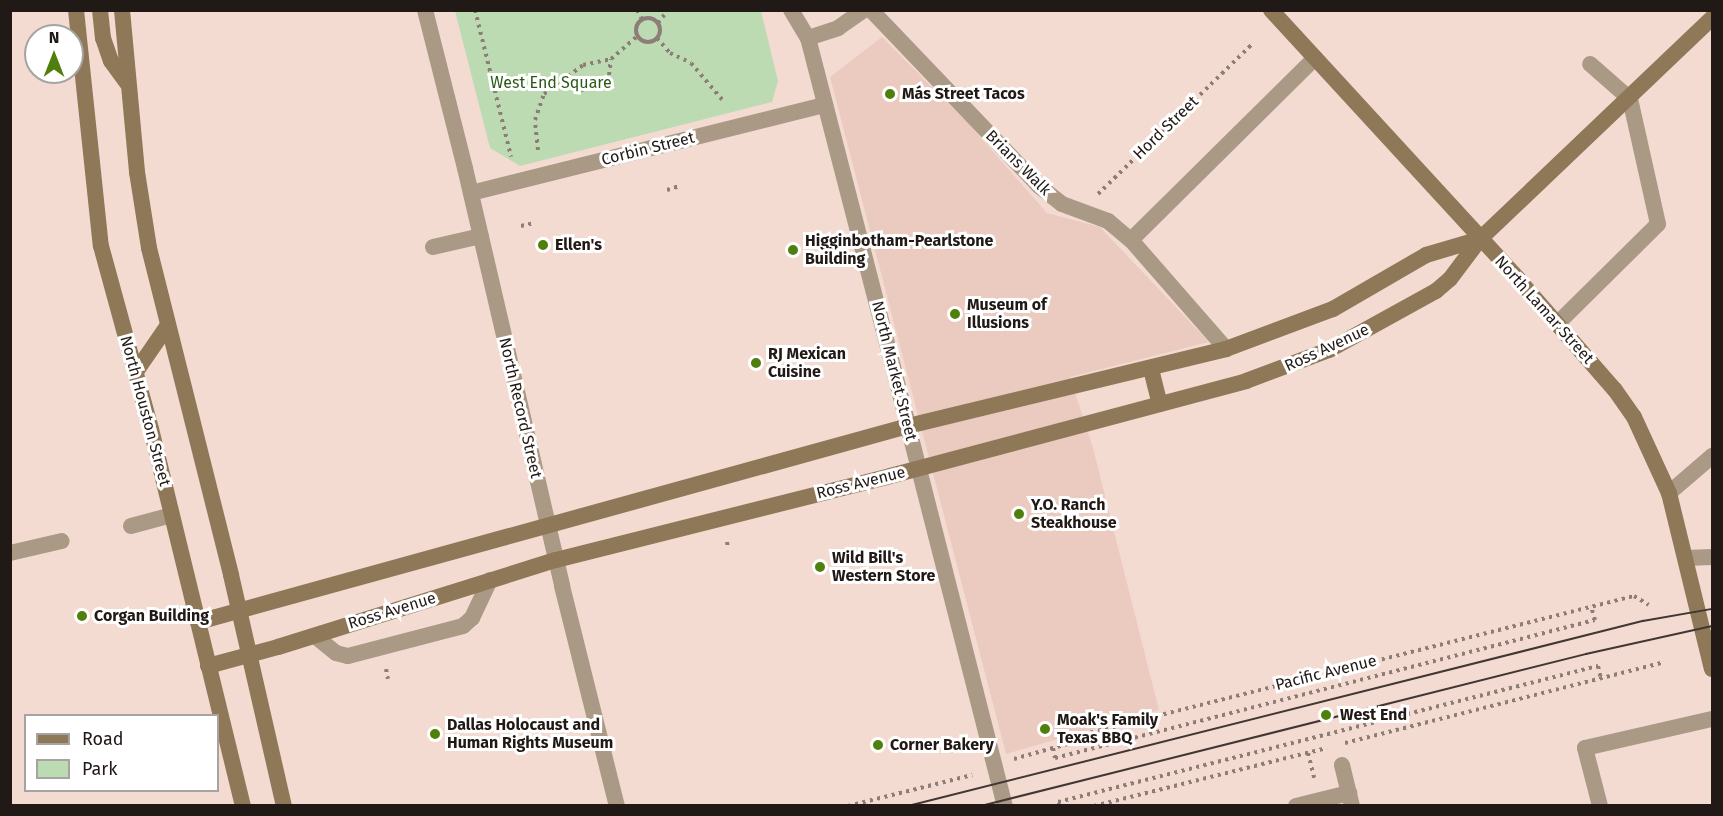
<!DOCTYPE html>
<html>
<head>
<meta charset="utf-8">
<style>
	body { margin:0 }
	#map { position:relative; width:1723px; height:816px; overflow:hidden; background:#f4dbd2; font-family:"Fira Sans",sans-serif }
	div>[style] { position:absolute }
	.built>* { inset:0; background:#ebcbc0 }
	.green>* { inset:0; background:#bcdbb2 }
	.path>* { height:4px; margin-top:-2px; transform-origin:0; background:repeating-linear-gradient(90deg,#8e7d77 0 3px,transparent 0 7.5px) }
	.path>.ring { margin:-2px; padding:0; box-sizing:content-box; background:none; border:4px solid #8e7d77; border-radius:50% }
	.service>* { height:16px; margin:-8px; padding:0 8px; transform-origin:8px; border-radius:8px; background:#aa9a85 }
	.minor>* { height:16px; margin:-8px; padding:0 8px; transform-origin:8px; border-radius:8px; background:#aa9a85 }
	.tertiary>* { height:16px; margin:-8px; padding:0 8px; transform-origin:8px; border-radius:8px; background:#aa9a85 }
	.secondary>* { height:16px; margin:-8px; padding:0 8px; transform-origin:8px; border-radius:8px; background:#8f7858 }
	.tram>* { height:1.5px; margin:-0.75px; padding:0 0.75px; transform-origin:0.75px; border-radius:0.75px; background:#413632 }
	.dots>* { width:16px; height:16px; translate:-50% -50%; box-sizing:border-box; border:3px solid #fff; border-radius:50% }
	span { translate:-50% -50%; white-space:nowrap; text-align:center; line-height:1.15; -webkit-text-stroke:6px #fff; paint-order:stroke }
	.park-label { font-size:16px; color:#2a5915 }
	.poi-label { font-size:16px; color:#211916; font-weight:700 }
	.left { translate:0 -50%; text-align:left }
	.street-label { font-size:16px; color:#211916 }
	.frame { position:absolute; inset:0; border:12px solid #211916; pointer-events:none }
	.legend { position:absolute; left:24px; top:714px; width:195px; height:78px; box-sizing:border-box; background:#fff; border:2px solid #a6a3a2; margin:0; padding:8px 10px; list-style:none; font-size:18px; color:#211916 }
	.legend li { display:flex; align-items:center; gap:12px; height:30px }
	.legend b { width:30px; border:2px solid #a6a3a2 }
	.north { position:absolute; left:24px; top:24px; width:60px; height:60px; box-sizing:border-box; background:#fff; border:2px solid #a6a3a2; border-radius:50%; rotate:0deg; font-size:16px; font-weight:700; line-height:24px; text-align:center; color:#211916 }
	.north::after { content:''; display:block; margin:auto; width:21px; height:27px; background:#4f7f0d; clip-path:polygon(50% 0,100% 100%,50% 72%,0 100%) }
</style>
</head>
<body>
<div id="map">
	<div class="built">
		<i style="clip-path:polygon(882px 37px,968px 123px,1047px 213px,1100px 227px,1209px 342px,1070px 377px,1093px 448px,1159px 710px,1006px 754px,830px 77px)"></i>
	</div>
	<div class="green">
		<i style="clip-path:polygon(455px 11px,761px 11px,778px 81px,772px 102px,520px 166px,490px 148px)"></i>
	</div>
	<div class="path">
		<i style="left:475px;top:10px;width:151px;rotate:76.2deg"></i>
		<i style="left:637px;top:10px;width:10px;rotate:61deg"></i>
		<i class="ring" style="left:636px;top:18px;width:20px;height:20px"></i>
		<i style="left:658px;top:23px;width:16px;rotate:-52deg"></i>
		<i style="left:657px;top:38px;width:20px;rotate:49deg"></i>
		<i style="left:670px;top:53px;width:23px;rotate:25deg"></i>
		<i style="left:691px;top:63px;width:52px;rotate:49.6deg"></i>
		<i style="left:562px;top:80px;width:21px;rotate:28deg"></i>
		<i style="left:581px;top:90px;width:19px;rotate:-12deg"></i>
		<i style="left:600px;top:86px;width:14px;rotate:-51deg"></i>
		<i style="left:609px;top:75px;width:16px;rotate:-83deg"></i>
		<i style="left:538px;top:150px;width:30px;rotate:-96deg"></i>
		<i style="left:535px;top:120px;width:28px;rotate:-71deg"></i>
		<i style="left:544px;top:94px;width:49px;rotate:-36.6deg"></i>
		<i style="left:583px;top:65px;width:29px;rotate:-12deg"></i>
		<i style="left:611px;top:59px;width:35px;rotate:-41deg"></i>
		<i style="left:667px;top:190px;width:13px;rotate:-18deg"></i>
		<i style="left:1098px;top:194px;width:215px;rotate:-44.2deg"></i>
		<i style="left:521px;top:226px;width:13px;rotate:-13deg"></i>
		<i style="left:727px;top:542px;width:6px;rotate:81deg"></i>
		<i style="left:386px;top:669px;width:10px;rotate:79deg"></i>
		<i style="left:1345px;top:743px;width:327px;rotate:-14.2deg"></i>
		<i style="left:1053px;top:748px;width:10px;rotate:79deg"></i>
		<i style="left:1055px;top:758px;width:557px;rotate:-14.34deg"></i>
		<i style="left:1595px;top:620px;width:15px;rotate:-106deg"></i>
		<i style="left:1308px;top:753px;width:29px;rotate:76deg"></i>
		<i style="left:1014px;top:759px;width:59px;rotate:-15.7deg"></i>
		<i style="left:1071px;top:743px;width:5px;rotate:-112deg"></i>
		<i style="left:1069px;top:738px;width:583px;rotate:-14.11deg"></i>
		<i style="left:1634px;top:596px;width:17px;rotate:31deg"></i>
		<i style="left:848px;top:806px;width:128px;rotate:-14deg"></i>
		<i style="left:1059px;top:806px;width:4px;rotate:-104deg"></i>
		<i style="left:1058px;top:802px;width:557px;rotate:-14.14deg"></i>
		<i style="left:1598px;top:666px;width:13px;rotate:77deg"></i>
		<i style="left:1094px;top:806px;width:240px;rotate:-14deg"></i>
	</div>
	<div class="service">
		<i style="left:871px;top:10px;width:243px;rotate:46.3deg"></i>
		<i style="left:1039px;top:186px;width:29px;rotate:38deg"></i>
		<i style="left:1062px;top:204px;width:49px;rotate:20.3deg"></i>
		<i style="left:1108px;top:221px;width:30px;rotate:40deg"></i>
		<i style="left:1131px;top:240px;width:145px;rotate:48.9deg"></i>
		<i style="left:1131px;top:240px;width:259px;rotate:-44.7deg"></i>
		<i style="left:433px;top:247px;width:49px;rotate:-12.9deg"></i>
		<i style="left:1557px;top:324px;width:142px;rotate:-44.7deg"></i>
		<i style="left:1658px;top:224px;width:128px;rotate:-102.6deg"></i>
		<i style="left:1630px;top:99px;width:53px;rotate:-138.8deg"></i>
		<i style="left:131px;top:526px;width:42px;rotate:-15deg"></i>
		<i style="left:10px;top:553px;width:53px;rotate:-13deg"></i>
		<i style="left:1686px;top:558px;width:26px;rotate:-2deg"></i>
		<i style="left:315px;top:636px;width:27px;rotate:39deg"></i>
		<i style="left:336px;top:653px;width:12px;rotate:14deg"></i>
		<i style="left:348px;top:656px;width:119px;rotate:-14.6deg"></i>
		<i style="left:463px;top:626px;width:12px;rotate:-42deg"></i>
		<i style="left:472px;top:618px;width:42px;rotate:-64.7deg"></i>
		<i style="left:1296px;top:806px;width:55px;rotate:-13.8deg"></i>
		<i style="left:1600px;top:806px;width:60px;rotate:-104.5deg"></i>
		<i style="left:1585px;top:748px;width:130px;rotate:-12.9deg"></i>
	</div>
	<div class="minor">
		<i style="left:425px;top:10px;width:163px;rotate:75.8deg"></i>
		<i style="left:465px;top:168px;width:429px;rotate:76.9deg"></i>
		<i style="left:562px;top:586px;width:227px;rotate:76deg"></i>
		<i style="left:791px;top:10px;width:33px;rotate:59deg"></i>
		<i style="left:808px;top:38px;width:401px;rotate:75.5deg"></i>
		<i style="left:808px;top:38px;width:32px;rotate:-18deg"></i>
		<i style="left:838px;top:28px;width:32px;rotate:-35deg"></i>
		<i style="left:471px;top:193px;width:365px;rotate:-14deg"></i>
		<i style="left:1342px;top:765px;width:42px;rotate:76.3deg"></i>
	</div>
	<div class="tertiary">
		<i style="left:908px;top:426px;width:392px;rotate:75.7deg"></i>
		<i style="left:1669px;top:493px;width:57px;rotate:-40.7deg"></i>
	</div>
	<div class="secondary">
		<i style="left:76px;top:10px;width:237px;rotate:84deg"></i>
		<i style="left:101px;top:246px;width:190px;rotate:74.7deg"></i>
		<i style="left:151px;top:429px;width:388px;rotate:76.3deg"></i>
		<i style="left:100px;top:10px;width:28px;rotate:84deg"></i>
		<i style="left:103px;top:38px;width:24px;rotate:71deg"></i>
		<i style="left:111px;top:61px;width:27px;rotate:54deg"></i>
		<i style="left:122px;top:10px;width:163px;rotate:84.7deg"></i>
		<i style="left:137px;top:172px;width:77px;rotate:81deg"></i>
		<i style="left:149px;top:248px;width:337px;rotate:75.9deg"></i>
		<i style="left:231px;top:575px;width:237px;rotate:77.1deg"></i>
		<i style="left:1271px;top:10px;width:365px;rotate:47.4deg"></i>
		<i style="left:1518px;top:279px;width:147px;rotate:48.9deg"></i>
		<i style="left:1615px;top:390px;width:33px;rotate:55deg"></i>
		<i style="left:1634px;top:417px;width:84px;rotate:65.3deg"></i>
		<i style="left:1669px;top:493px;width:181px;rotate:76.3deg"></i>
		<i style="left:1151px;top:369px;width:36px;rotate:76deg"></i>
		<i style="left:135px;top:373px;width:58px;rotate:-55.5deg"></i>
		<i style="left:198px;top:622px;width:737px;rotate:-15.43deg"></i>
		<i style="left:908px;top:426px;width:327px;rotate:-13.6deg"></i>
		<i style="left:1226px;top:349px;width:114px;rotate:-20.5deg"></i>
		<i style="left:1333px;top:309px;width:108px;rotate:-30.1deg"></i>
		<i style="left:1426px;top:255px;width:56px;rotate:-16.5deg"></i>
		<i style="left:208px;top:666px;width:73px;rotate:-15.2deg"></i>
		<i style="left:278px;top:647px;width:291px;rotate:-17.4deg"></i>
		<i style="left:556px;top:560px;width:344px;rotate:-14.1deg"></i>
		<i style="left:890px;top:476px;width:368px;rotate:-14.9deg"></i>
		<i style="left:1246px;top:381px;width:89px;rotate:-20.5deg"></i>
		<i style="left:1329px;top:350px;width:122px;rotate:-28.9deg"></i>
		<i style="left:1436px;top:291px;width:18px;rotate:-41deg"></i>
		<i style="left:1450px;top:279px;width:50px;rotate:-53.1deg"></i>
		<i style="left:1480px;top:239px;width:320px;rotate:-43.6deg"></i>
	</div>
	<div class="tram">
		<i style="left:908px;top:806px;width:758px;rotate:-14.13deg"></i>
		<i style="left:1643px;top:621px;width:70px;rotate:-9.9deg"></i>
		<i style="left:981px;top:806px;width:624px;rotate:-14.1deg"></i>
		<i style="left:1586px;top:654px;width:129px;rotate:-12.5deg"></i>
	</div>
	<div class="dots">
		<i style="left:890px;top:94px;background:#4f7f0d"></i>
		<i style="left:543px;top:245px;background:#4f7f0d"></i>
		<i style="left:793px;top:250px;background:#4f7f0d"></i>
		<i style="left:955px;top:314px;background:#4f7f0d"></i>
		<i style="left:756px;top:363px;background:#4f7f0d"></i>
		<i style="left:1019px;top:514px;background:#4f7f0d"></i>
		<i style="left:820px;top:567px;background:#4f7f0d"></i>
		<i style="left:82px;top:616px;background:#4f7f0d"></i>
		<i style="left:1326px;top:715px;background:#4f7f0d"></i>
		<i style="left:1045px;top:729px;background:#4f7f0d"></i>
		<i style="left:435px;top:734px;background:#4f7f0d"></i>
		<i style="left:878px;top:745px;background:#4f7f0d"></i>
	</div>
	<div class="park-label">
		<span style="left:551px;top:83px">West End Square</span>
	</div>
	<div class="poi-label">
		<span class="left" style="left:902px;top:94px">Más Street Tacos</span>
		<span class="left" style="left:805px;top:250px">Higginbotham-Pearlstone<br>Building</span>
		<span class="left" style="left:555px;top:245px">Ellen's</span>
		<span class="left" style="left:967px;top:314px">Museum of<br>Illusions</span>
		<span class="left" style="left:768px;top:363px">RJ Mexican<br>Cuisine</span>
		<span class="left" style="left:1031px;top:514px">Y.O. Ranch<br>Steakhouse</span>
		<span class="left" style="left:832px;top:567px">Wild Bill's<br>Western Store</span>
		<span class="left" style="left:94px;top:616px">Corgan Building</span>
		<span class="left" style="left:1340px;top:715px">West End</span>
		<span class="left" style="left:1057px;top:729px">Moak's Family<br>Texas BBQ</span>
		<span class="left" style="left:447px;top:734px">Dallas Holocaust and<br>Human Rights Museum</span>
		<span class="left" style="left:890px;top:745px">Corner Bakery</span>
	</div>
	<div class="street-label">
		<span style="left:1166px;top:128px;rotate:-44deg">Hord Street</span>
		<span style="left:648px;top:149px;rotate:-14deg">Corbin Street</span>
		<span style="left:1018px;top:163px;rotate:45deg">Brians Walk</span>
		<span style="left:1544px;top:310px;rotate:48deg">North Lamar Street</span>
		<span style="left:1327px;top:348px;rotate:-25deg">Ross Avenue</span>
		<span style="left:894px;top:371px;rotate:76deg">North Market Street</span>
		<span style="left:520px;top:408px;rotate:77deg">North Record Street</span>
		<span style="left:145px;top:411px;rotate:75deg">North Houston Street</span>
		<span style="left:861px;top:483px;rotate:-14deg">Ross Avenue</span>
		<span style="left:392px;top:611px;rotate:-17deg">Ross Avenue</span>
		<span style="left:1326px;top:673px;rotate:-14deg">Pacific Avenue</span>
	</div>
	<div class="frame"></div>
	<ul class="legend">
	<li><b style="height:8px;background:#8f7858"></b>Road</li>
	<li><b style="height:16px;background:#bcdbb2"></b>Park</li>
	</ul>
	<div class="north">N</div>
</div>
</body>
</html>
